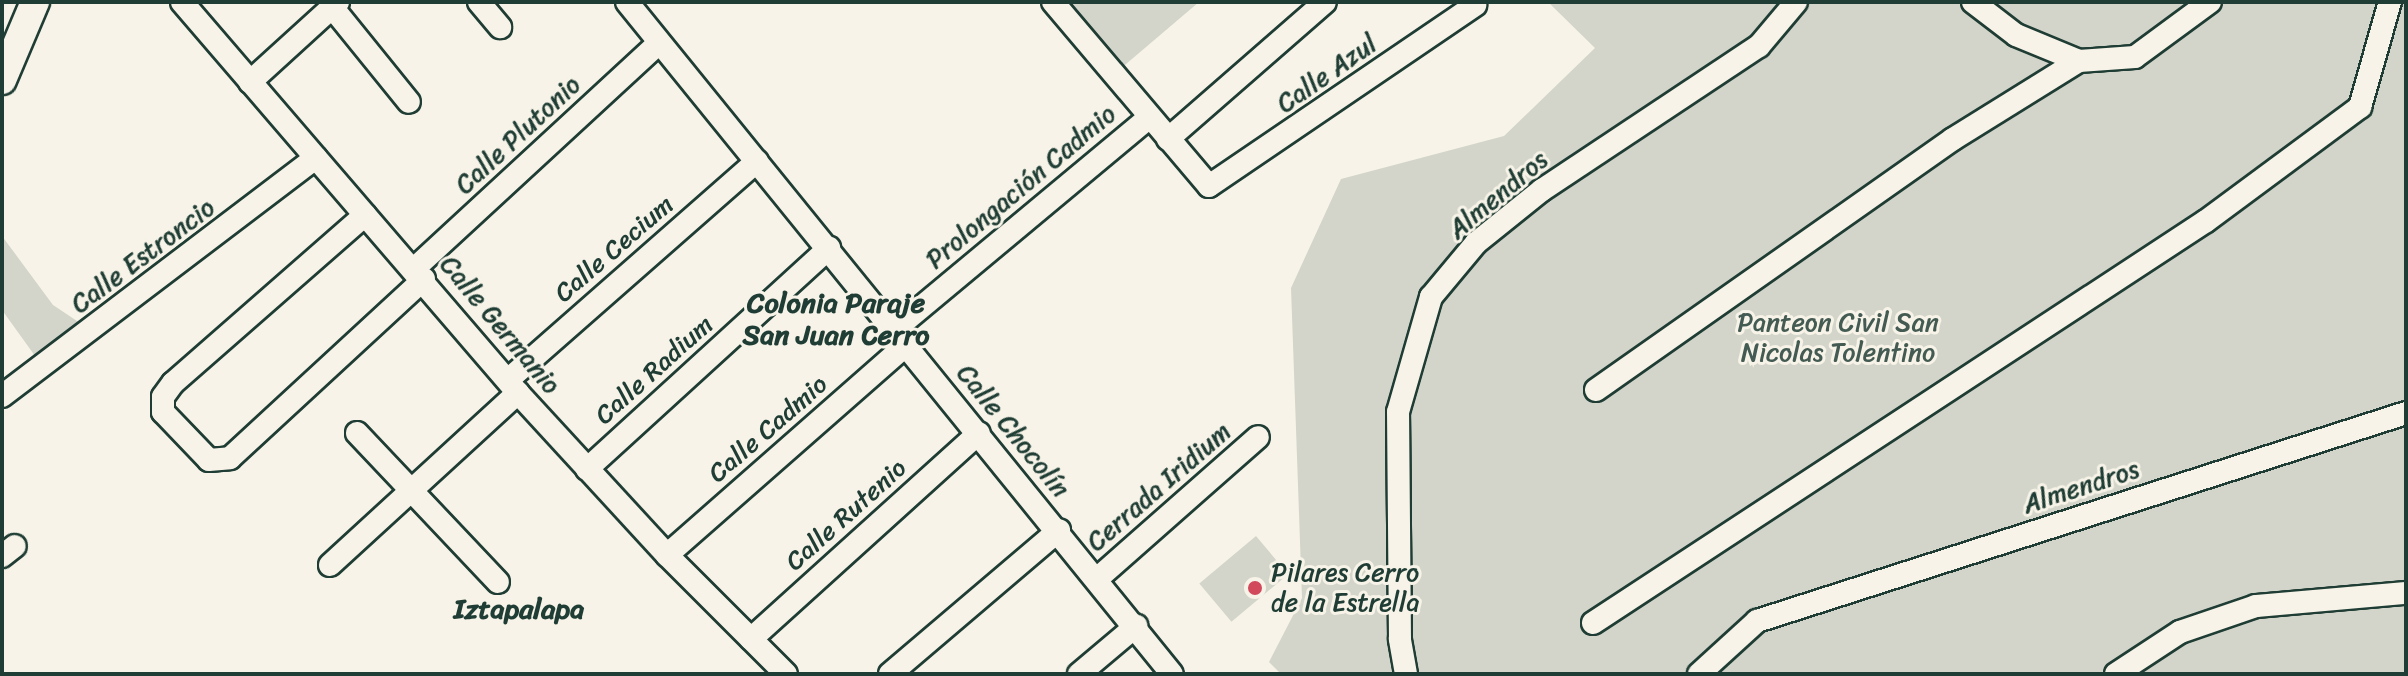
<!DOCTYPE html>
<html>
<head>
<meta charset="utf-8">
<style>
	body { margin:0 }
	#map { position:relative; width:2408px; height:676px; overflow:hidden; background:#f7f3e8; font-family:Sriracha,sans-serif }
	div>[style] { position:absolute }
	.green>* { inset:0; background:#d3d5ca; transform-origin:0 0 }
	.roads { filter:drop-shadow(2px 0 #1f3d34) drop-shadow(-2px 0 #1f3d34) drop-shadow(0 2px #1f3d34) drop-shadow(0 -2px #1f3d34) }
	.minor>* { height:22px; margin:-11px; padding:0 11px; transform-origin:11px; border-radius:11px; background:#f7f3e8 }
	.major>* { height:28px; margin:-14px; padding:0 14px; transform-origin:14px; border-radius:14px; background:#f7f3e8 }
	.dots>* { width:22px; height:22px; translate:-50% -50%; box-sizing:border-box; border:4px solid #f7f3e8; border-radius:50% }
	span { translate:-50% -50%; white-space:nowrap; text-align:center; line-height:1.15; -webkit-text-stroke:6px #f7f3e8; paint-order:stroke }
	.street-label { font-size:26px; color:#1f3d34 }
	.park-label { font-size:26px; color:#435b52 }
	.poi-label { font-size:26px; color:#1f3d34 }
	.left { translate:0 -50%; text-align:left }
	.neighbourhood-label { font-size:28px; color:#1f3d34; font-weight:700 }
	.frame { position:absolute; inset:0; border:4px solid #1f3d34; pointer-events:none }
</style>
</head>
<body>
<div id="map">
	<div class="green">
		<i style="clip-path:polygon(1064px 2px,1199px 2px,1119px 70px)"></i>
		<i style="clip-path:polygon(1548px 2px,2406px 2px,2406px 674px,1281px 674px,1269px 662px,1302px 598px,1291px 288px,1341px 179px,1504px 136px,1595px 48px)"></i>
		<i style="clip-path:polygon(2px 236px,53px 305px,92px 331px,43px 367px,2px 310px)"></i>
		<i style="left:1256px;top:536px;width:50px;height:74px;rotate:50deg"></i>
	</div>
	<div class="roads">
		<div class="minor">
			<i style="left:182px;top:2px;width:516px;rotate:49.33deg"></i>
			<i style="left:518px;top:393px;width:220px;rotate:47.4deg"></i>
			<i style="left:667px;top:555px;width:168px;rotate:45deg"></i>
			<i style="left:479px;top:2px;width:33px;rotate:50deg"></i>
			<i style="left:627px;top:2px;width:865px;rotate:50.96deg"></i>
			<i style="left:1053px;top:2px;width:241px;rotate:49.7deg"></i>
			<i style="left:1209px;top:186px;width:322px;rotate:-34.2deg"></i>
			<i style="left:1973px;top:2px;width:54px;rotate:37.5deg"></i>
			<i style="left:2016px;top:35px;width:68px;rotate:22.4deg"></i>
			<i style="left:2079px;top:61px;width:56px;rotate:-4.1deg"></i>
			<i style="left:2135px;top:57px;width:93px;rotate:-36.3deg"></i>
			<i style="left:332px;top:7px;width:122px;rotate:51deg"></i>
			<i style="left:250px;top:82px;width:119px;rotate:-42.3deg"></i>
			<i style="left:1168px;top:139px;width:208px;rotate:-41.1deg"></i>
			<i style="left:365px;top:215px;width:255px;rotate:138.8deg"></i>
			<i style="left:173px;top:383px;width:17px;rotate:126deg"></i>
			<i style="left:163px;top:397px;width:15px;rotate:90deg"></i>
			<i style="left:163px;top:412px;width:66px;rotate:46.2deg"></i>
			<i style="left:209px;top:460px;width:21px;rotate:-5deg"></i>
			<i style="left:230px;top:458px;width:264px;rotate:-42.7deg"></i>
			<i style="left:415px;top:268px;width:332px;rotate:-42.7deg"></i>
			<i style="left:894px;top:330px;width:329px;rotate:-39.8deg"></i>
			<i style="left:509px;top:379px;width:330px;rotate:-41.3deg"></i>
			<i style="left:1596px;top:390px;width:436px;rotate:-35.1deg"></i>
			<i style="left:1953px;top:139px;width:148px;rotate:-31.8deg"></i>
			<i style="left:2px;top:396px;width:394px;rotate:-37.2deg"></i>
			<i style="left:357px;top:433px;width:205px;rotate:46.6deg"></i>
			<i style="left:587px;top:469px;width:328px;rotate:-42.4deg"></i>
			<i style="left:667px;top:555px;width:318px;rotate:-41.3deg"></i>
			<i style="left:2px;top:556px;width:16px;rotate:-38deg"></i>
			<i style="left:330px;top:565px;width:255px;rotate:-42.5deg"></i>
			<i style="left:1098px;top:578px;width:213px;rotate:-41.4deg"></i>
			<i style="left:1593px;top:623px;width:733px;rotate:-33.26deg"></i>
			<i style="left:2206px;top:221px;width:192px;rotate:-36.5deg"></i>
			<i style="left:2360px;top:107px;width:109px;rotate:-74.1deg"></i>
			<i style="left:751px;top:639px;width:307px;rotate:-42.1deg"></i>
			<i style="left:890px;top:674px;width:222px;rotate:-40.4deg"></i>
			<i style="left:1079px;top:674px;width:75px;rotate:-40.1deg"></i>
			<i style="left:1406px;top:674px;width:36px;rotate:-100deg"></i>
			<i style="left:1400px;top:639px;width:227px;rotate:-90.5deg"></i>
			<i style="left:1398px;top:412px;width:120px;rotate:-74deg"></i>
			<i style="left:1431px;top:297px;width:70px;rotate:-50.2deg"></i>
			<i style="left:1476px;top:243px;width:85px;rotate:-38.8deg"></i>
			<i style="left:1542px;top:190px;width:260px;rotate:-33.6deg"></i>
			<i style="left:1759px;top:46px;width:57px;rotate:-49.9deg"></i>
			<i style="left:1699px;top:674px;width:79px;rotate:-42.4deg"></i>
			<i style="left:1757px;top:621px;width:682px;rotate:-17.77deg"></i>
			<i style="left:2116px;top:674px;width:77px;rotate:-33.3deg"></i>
			<i style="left:2180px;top:632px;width:80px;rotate:-18.9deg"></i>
			<i style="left:2256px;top:606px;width:151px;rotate:-5deg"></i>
		</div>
		<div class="major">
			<i style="left:2px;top:80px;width:85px;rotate:-67.1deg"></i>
		</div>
	</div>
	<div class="dots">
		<i style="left:1255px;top:588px;background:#d1495b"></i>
	</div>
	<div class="street-label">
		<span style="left:1327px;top:74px;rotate:-35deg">Calle Azul</span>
		<span style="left:518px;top:135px;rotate:-43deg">Calle Plutonio</span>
		<span style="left:1021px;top:187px;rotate:-40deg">Prolongación Cadmio</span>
		<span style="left:1498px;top:195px;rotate:-40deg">Almendros</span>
		<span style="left:614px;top:249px;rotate:-41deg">Calle Cecium</span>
		<span style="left:143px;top:256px;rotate:-37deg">Calle Estroncio</span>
		<span style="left:500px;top:325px;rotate:50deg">Calle Germanio</span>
		<span style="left:654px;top:370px;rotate:-42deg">Calle Radium</span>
		<span style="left:768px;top:429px;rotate:-41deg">Calle Cadmio</span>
		<span style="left:1013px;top:431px;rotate:51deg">Calle Chocolín</span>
		<span style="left:1159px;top:487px;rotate:-41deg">Cerrada Iridium</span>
		<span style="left:2081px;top:487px;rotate:-18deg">Almendros</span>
		<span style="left:846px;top:515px;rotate:-42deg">Calle Rutenio</span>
	</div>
	<div class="park-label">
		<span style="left:1838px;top:338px">Panteon Civil San<br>Nicolas Tolentino</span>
	</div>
	<div class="poi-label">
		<span class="left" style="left:1271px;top:588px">Pilares Cerro<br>de la Estrella</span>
	</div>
	<div class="neighbourhood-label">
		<span style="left:836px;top:319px">Colonia Paraje<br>San Juan Cerro</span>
		<span style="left:519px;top:609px">Iztapalapa</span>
	</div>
	<div class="frame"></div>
</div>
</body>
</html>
